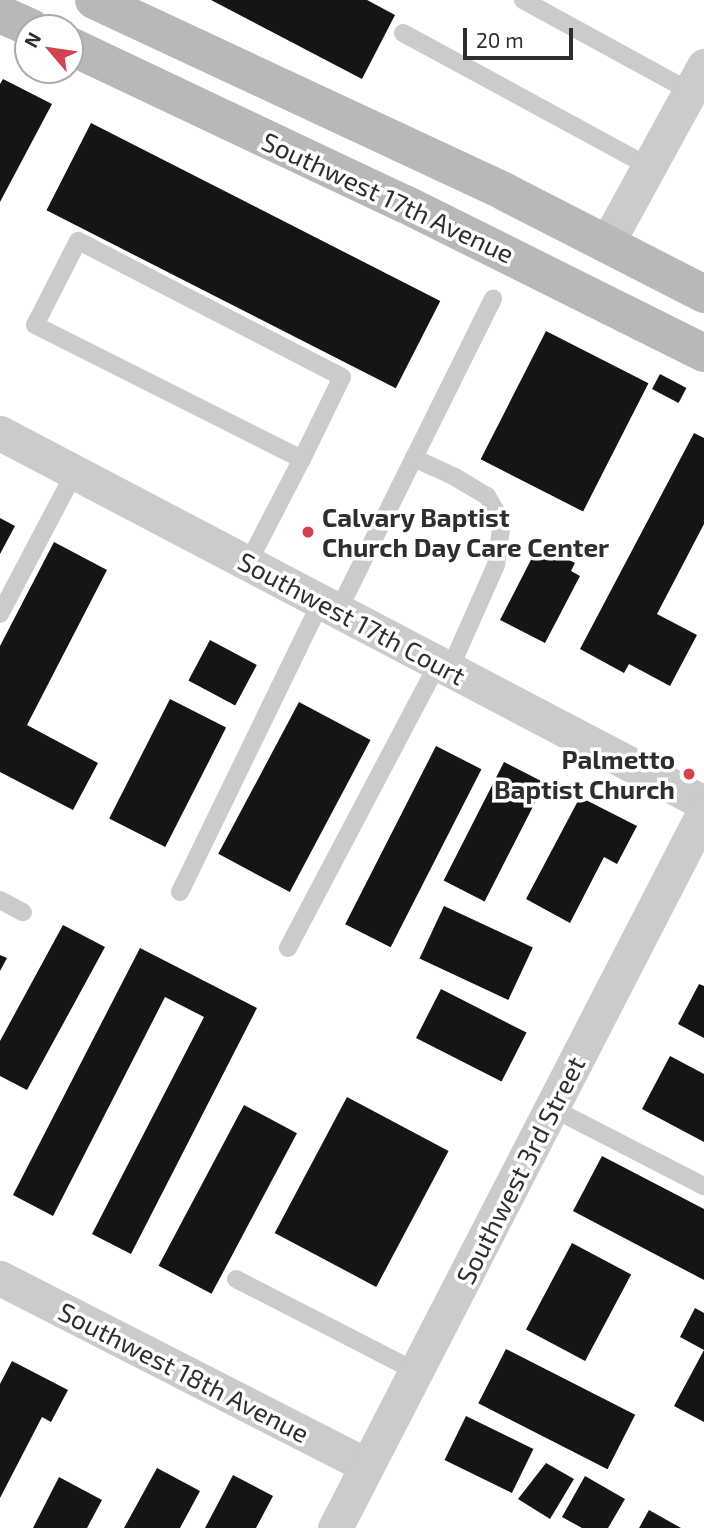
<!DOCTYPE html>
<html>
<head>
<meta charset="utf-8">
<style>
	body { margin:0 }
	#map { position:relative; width:704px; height:1528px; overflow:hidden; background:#fff; font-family:"Exo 2",sans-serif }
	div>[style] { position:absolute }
	.building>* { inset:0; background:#151515; transform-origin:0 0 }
	.service>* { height:18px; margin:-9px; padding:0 9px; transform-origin:9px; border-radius:9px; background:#cbcbcb }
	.minor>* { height:35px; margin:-17.5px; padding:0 17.5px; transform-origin:17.5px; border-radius:17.5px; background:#cbcbcb }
	.secondary>* { height:38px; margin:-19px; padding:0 19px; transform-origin:19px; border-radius:19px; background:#b8b8b8 }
	.dots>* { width:19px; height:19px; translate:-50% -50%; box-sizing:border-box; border:4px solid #fff; border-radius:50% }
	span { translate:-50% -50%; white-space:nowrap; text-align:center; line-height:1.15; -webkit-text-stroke:7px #fff; paint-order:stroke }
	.street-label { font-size:26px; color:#2e2e2e }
	.poi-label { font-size:26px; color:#2e2e2e; font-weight:700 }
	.left { translate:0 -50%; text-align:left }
	.right { translate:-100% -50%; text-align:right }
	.north { position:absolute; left:14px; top:14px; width:70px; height:70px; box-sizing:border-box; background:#fff; border:2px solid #ababab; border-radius:50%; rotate:299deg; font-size:19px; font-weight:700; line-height:28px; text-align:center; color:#2e2e2e }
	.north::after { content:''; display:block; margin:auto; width:24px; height:32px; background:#d2424f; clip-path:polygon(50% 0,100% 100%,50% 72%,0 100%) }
	.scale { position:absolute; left:463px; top:28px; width:110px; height:32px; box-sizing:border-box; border:4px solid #2e2e2e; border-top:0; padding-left:9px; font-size:21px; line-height:24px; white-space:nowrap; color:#2e2e2e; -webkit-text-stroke:5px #fff; paint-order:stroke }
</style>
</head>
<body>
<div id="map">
	<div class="building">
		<i style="clip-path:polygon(211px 0,367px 0,395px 15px,362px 79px)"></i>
		<i style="clip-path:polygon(3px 79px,52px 104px,0 202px,0 84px)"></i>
		<i style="left:91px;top:123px;width:392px;height:98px;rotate:27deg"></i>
		<i style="left:546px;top:331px;width:115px;height:144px;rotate:27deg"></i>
		<i style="left:660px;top:374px;width:30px;height:17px;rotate:28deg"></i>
		<i style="clip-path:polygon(694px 433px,704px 438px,704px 524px,657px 614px,697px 635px,670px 686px,629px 664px,624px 673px,580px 649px)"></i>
		<i style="clip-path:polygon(0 518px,15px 526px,0 554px)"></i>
		<i style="clip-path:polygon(54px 542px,107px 570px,27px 725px,98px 763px,73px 810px,0 772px,0 646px)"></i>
		<i style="clip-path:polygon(546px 548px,575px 563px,571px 571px,580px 576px,545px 643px,500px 620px,536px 550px,543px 553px)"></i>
		<i style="left:210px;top:640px;width:53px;height:46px;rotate:28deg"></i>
		<i style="left:170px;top:699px;width:63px;height:134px;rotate:27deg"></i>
		<i style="left:299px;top:702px;width:81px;height:172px;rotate:28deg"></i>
		<i style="left:436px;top:746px;width:51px;height:200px;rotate:27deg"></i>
		<i style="left:504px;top:762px;width:46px;height:133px;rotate:27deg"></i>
		<i style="clip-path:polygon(580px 797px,637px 826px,617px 864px,604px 857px,570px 923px,526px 899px)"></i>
		<i style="left:444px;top:906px;width:98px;height:58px;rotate:25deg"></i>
		<i style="clip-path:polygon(63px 925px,105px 947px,27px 1090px,0 1076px,0 1041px)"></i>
		<i style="clip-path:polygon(140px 948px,257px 1008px,131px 1254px,92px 1234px,204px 1017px,165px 997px,53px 1216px,13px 1195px)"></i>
		<i style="clip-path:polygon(0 955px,7px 958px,0 971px)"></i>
		<i style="clip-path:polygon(699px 984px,704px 986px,704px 1038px,678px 1024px)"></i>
		<i style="left:441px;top:989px;width:96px;height:55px;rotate:27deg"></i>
		<i style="clip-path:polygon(670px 1056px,704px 1074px,704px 1142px,642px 1109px)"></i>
		<i style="left:347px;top:1097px;width:115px;height:154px;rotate:28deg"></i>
		<i style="left:244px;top:1105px;width:60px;height:182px;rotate:28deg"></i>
		<i style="clip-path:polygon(602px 1156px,704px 1209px,704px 1280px,573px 1211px)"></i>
		<i style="left:572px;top:1243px;width:67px;height:98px;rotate:28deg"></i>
		<i style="clip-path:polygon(695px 1308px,704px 1313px,704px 1422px,674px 1406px,704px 1350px,680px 1337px)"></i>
		<i style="left:506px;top:1349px;width:145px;height:61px;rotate:27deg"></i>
		<i style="clip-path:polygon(12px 1361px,68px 1390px,51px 1422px,42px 1417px,0 1498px,0 1384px)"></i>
		<i style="left:466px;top:1416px;width:75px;height:49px;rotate:26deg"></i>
		<i style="clip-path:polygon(546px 1463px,574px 1479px,550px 1519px,518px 1499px)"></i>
		<i style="clip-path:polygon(157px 1468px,200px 1491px,180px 1528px,124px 1528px)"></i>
		<i style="clip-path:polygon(233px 1475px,273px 1496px,256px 1528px,205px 1528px)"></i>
		<i style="clip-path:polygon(585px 1476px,625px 1499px,608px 1528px,582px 1528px,562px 1517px)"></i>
		<i style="clip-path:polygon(59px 1477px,102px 1500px,87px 1528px,33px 1528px)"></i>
		<i style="clip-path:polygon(649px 1510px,681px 1528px,639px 1528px)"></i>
	</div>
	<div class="service">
		<i style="left:523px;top:0;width:192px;rotate:28.7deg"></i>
		<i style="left:403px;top:33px;width:281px;rotate:28.5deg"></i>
		<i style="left:414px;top:458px;width:178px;rotate:-63.6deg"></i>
		<i style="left:248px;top:563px;width:117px;rotate:-62.6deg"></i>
		<i style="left:302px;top:459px;width:91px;rotate:-64deg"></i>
		<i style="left:342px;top:377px;width:297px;rotate:-152.7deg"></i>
		<i style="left:78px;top:241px;width:94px;rotate:117.1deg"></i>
		<i style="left:35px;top:325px;width:299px;rotate:26.7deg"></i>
		<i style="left:338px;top:611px;width:171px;rotate:-63.6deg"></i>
		<i style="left:414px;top:458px;width:45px;rotate:24.9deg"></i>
		<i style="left:455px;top:477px;width:37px;rotate:31deg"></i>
		<i style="left:487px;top:496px;width:30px;rotate:60deg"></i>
		<i style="left:502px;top:522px;width:43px;rotate:97.9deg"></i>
		<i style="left:496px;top:565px;width:114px;rotate:113.9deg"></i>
		<i style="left:0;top:614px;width:161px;rotate:-62.2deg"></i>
		<i style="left:180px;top:892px;width:322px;rotate:-64.1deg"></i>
		<i style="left:0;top:900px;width:26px;rotate:28deg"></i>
		<i style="left:288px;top:948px;width:321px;rotate:-62.2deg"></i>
		<i style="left:552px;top:1108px;width:171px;rotate:27.2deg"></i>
		<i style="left:236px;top:1279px;width:203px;rotate:27.2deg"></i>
	</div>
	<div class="minor">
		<i style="left:607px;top:243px;width:202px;rotate:-61.3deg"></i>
		<i style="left:0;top:433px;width:795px;rotate:27.72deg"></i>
		<i style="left:0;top:1278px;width:412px;rotate:27.1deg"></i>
		<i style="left:335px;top:1528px;width:805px;rotate:-62.74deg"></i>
	</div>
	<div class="secondary">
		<i style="left:94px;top:0;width:454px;rotate:25deg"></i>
		<i style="left:505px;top:192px;width:224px;rotate:27.1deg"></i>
		<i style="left:0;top:14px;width:34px;rotate:24deg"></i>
		<i style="left:70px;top:46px;width:370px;rotate:25.3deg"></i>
		<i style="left:405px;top:204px;width:334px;rotate:26.5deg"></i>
	</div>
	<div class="dots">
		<i style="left:308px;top:532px;background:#d2424f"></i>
		<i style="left:689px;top:774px;background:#d2424f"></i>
	</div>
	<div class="street-label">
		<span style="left:388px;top:197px;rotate:25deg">Southwest 17th Avenue</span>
		<span style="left:352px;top:618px;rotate:28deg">Southwest 17th Court</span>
		<span style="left:520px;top:1170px;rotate:-63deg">Southwest 3rd Street</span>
		<span style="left:184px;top:1372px;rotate:27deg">Southwest 18th Avenue</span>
	</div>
	<div class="poi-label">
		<span class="left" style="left:322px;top:532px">Calvary Baptist<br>Church Day Care Center</span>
		<span class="right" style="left:675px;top:774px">Palmetto<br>Baptist Church</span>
	</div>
	<div class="north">N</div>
	<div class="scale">20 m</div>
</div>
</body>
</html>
